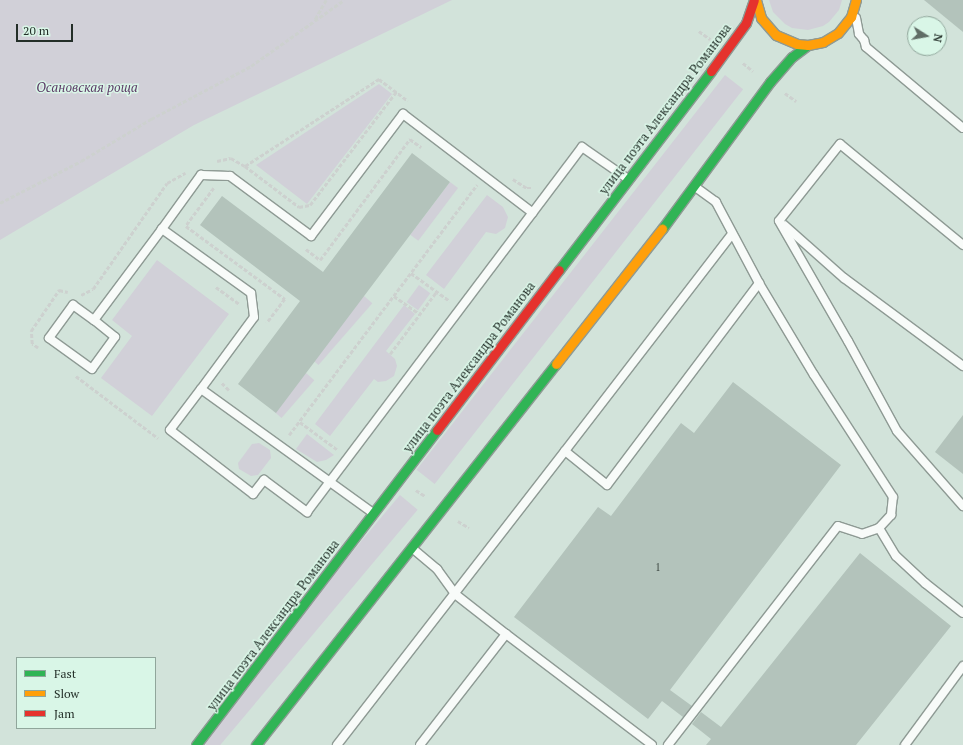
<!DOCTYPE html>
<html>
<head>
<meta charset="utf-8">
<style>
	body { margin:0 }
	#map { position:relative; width:963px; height:745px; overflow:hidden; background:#d2e3da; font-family:"PT Serif",serif }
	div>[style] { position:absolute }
	.green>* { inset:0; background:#d1d0d8; transform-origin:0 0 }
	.building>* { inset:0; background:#b3c3bb }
	.path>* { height:2.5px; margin-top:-1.25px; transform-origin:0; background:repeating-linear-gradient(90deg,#cdd1cf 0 4px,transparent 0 6px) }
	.roads { filter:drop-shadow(1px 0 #8e9a94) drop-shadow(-1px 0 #8e9a94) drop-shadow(0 1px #8e9a94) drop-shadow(0 -1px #8e9a94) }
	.lane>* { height:8px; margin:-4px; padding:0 4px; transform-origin:4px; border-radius:4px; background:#f8fbf9 }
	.fast>* { height:9px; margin:-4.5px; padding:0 4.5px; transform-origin:4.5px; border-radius:4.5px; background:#30b455 }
	.slow>* { height:9px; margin:-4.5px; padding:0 4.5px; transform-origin:4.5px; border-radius:4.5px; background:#ff9f0a }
	.jam>* { height:9px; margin:-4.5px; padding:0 4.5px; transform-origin:4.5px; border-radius:4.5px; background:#e5322d }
	span { translate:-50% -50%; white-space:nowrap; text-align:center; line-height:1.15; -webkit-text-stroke:3px #d9f6e7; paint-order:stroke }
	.number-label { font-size:11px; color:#47534d }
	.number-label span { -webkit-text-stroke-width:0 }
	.park-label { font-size:13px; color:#5c3b67; font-style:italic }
	.street-label { font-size:13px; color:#232e28 }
	.legend { position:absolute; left:16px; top:657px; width:140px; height:72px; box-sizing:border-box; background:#d9f6e7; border:1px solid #90a69b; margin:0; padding:5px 7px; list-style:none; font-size:12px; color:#232e28 }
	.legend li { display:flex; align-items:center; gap:8px; height:20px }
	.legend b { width:20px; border:1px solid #90a69b }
	.north { position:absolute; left:907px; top:16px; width:40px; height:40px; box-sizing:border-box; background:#d9f6e7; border:1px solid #90a69b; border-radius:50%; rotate:101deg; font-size:11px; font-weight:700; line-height:16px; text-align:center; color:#232e28 }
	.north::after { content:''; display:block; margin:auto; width:14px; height:18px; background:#606d66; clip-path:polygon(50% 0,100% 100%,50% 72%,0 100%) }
	.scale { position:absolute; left:16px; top:24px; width:57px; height:18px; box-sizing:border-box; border:2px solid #232e28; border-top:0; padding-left:5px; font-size:12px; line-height:14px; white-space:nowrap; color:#232e28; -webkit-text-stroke:3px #d9f6e7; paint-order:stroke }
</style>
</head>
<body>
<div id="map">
	<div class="green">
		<i style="clip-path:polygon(0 0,452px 0,194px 125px,0 240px)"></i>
		<i style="clip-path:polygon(769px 0,842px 0,839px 10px,829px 22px,823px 26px,808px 30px,792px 28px,785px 24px,773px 12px)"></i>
		<i style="left:725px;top:75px;width:23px;height:501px;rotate:38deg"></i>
		<i style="clip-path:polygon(379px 84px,392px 94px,307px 204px,256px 165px)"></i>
		<i style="left:450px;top:182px;width:10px;height:66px;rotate:37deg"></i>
		<i style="clip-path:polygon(487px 195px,503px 207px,508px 217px,505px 228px,496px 234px,486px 232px,444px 289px,426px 275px)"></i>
		<i style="clip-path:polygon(157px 260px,229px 314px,152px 416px,101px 378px,132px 336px,112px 320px)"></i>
		<i style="left:419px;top:285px;width:14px;height:21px;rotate:36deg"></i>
		<i style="left:364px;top:296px;width:11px;height:82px;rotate:41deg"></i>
		<i style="clip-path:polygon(404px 305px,415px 314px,386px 351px,395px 359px,397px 366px,394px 376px,386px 381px,378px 382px,374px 379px,330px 436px,315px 424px)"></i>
		<i style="left:306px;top:373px;width:11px;height:50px;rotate:41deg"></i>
		<i style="clip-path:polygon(307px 434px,334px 455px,326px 460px,317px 462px,296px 449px)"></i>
		<i style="clip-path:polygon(259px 443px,270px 450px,271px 458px,258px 475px,251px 476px,239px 469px,238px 463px,252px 444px)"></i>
		<i style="left:400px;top:495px;width:23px;height:316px;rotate:40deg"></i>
	</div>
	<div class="building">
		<i style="clip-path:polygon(924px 0,963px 0,963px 32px)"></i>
		<i style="clip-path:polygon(412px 153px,450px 182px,276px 413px,238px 384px,300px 301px,200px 225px,222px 196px,323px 272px)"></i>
		<i style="clip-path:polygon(733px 382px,841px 465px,670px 690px,692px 706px,683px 717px,662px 701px,648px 719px,514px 617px,598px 507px,611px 516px,681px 423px,694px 433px)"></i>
		<i style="clip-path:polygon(963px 415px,963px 474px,935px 452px)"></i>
		<i style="clip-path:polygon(860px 553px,951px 626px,856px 745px,706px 745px,711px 739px,692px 724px,701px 712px,721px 727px)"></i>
	</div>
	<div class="path">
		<i style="left:315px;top:19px;width:22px;rotate:-60deg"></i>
		<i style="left:699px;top:31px;width:14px;rotate:36deg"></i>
		<i style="left:743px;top:63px;width:13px;rotate:39deg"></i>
		<i style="left:785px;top:93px;width:14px;rotate:36deg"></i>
		<i style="left:217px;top:161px;width:14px;rotate:-12deg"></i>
		<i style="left:231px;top:158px;width:16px;rotate:30deg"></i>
		<i style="left:245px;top:166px;width:160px;rotate:-33deg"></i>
		<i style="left:379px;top:79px;width:36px;rotate:37deg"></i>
		<i style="left:245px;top:166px;width:68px;rotate:37.2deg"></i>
		<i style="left:299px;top:207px;width:11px;rotate:-10deg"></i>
		<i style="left:310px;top:205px;width:142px;rotate:-52.7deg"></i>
		<i style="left:513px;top:179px;width:17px;rotate:33deg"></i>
		<i style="left:527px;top:188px;width:6px"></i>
		<i style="left:214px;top:188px;width:47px;rotate:126.4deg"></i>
		<i style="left:186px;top:226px;width:123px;rotate:36.4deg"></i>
		<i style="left:285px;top:299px;width:30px;rotate:127deg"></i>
		<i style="left:0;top:203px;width:91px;rotate:-27.4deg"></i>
		<i style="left:81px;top:161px;width:82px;rotate:-31deg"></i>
		<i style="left:151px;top:119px;width:113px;rotate:-27.9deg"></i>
		<i style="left:251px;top:66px;width:114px;rotate:-35.4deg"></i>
		<i style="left:306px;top:249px;width:18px;rotate:38deg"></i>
		<i style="left:320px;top:260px;width:151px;rotate:-53.4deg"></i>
		<i style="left:410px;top:139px;width:14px;rotate:36deg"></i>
		<i style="left:411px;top:273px;width:48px;rotate:35.7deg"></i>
		<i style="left:216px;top:287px;width:29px;rotate:36deg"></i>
		<i style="left:81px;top:295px;width:13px;rotate:-27deg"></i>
		<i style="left:93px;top:289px;width:129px;rotate:-55.1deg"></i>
		<i style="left:167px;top:183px;width:21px;rotate:-29deg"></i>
		<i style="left:394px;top:296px;width:32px;rotate:35deg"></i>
		<i style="left:38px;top:348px;width:7px;rotate:-146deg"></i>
		<i style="left:32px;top:344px;width:13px;rotate:-94deg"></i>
		<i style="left:31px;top:331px;width:50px;rotate:-55.7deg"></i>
		<i style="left:59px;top:290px;width:9px;rotate:13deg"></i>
		<i style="left:390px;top:354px;width:79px;rotate:-53.3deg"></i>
		<i style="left:76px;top:376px;width:103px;rotate:37.1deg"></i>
		<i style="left:222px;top:383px;width:10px;rotate:45deg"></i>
		<i style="left:300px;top:422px;width:47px;rotate:36.4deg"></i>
		<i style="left:289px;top:435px;width:313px;rotate:-53.1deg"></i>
		<i style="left:416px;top:490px;width:11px;rotate:34deg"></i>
		<i style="left:458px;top:521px;width:13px;rotate:32deg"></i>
	</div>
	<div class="roads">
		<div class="lane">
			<i style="left:856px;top:18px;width:16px;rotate:79deg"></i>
			<i style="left:859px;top:34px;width:8px;rotate:50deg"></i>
			<i style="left:864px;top:40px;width:7px;rotate:74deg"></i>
			<i style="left:866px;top:47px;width:126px;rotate:39.9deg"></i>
			<i style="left:784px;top:225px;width:80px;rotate:41.5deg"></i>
			<i style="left:844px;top:278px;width:148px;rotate:36.5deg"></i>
			<i style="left:732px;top:234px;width:274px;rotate:127.6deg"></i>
			<i style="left:565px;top:451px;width:54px;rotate:39deg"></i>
			<i style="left:607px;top:485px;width:253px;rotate:-53deg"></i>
			<i style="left:963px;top:245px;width:159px;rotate:-140.6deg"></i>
			<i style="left:840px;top:144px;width:98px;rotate:128.4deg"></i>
			<i style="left:779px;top:221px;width:138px;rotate:60.1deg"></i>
			<i style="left:848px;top:341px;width:102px;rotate:61.4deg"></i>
			<i style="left:897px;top:431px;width:100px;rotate:48.7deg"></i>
			<i style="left:94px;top:320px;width:27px;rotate:39deg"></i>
			<i style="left:115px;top:337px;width:39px;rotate:126deg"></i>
			<i style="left:92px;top:369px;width:53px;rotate:-144.2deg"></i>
			<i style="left:49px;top:338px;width:41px;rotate:-54deg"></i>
			<i style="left:73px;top:305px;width:26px;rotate:36deg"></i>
			<i style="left:94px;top:320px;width:114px;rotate:-53.2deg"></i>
			<i style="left:201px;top:389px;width:51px;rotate:127.1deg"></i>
			<i style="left:170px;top:430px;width:105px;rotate:37.6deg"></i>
			<i style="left:253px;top:494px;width:18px;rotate:-52deg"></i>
			<i style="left:264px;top:480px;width:54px;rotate:36.7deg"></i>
			<i style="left:307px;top:512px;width:457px;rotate:-53deg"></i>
			<i style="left:582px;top:147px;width:56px;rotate:34.8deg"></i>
			<i style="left:373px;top:513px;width:212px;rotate:-144.2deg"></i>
			<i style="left:201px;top:389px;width:89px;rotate:-53.6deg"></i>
			<i style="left:254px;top:317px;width:24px;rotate:-97deg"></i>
			<i style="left:251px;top:293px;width:110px;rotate:-144.3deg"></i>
			<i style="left:162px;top:229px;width:67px;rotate:-54.2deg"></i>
			<i style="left:201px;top:175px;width:29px;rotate:2deg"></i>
			<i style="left:230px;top:176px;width:101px;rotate:36.5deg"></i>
			<i style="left:311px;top:236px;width:153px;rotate:-53deg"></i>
			<i style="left:403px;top:114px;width:163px;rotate:37.3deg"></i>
			<i style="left:879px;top:528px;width:33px;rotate:59deg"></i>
			<i style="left:896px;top:556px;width:40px;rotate:43deg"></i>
			<i style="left:925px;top:583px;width:48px;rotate:38.3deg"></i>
			<i style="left:412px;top:548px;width:33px;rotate:40deg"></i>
			<i style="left:437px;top:569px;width:31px;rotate:54deg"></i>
			<i style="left:455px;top:594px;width:65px;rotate:38.1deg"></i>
			<i style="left:506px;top:634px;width:140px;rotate:127.8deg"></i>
			<i style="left:506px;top:634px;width:183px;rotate:37.2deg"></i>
			<i style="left:337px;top:745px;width:372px;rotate:-52.2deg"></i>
			<i style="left:668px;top:745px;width:277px;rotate:-52.2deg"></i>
			<i style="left:838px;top:526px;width:25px;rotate:18deg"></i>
			<i style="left:862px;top:534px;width:18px;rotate:-19deg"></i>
			<i style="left:879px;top:528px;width:18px;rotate:-47deg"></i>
			<i style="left:891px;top:515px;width:18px;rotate:-84deg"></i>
			<i style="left:893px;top:497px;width:145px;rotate:-122.9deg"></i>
			<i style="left:814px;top:375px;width:107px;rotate:-120.9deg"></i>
			<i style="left:759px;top:283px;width:92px;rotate:-118deg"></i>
			<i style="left:716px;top:202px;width:26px;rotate:-144deg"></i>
			<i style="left:905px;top:745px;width:98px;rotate:-53.7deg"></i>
		</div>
		<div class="fast">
			<i style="left:662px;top:229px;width:182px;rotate:-53.7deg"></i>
			<i style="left:770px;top:82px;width:33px;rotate:-49deg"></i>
			<i style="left:792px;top:57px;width:20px;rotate:-37deg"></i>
			<i style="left:559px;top:270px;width:250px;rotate:-52.6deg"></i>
			<i style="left:196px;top:745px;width:397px;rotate:-52.6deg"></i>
			<i style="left:256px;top:745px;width:485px;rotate:-51.8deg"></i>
		</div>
		<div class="slow">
			<i style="left:756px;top:0;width:19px;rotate:74deg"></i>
			<i style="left:761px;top:18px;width:23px;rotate:49deg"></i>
			<i style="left:776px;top:35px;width:23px;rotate:23deg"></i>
			<i style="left:797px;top:44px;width:11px;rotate:5deg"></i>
			<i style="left:808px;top:45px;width:15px;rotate:-11deg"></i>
			<i style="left:823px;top:42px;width:17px;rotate:-31deg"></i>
			<i style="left:838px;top:33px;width:21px;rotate:-51deg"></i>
			<i style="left:851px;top:17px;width:18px;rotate:-74deg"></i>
			<i style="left:556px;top:364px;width:172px;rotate:-51.9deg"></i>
		</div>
		<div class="jam">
			<i style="left:711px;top:71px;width:59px;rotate:-53.9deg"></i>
			<i style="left:746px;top:23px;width:24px;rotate:-71deg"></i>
			<i style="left:437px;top:430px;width:201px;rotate:-52.7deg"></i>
		</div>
	</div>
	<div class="number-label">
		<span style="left:658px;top:567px">1</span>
	</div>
	<div class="park-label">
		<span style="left:87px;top:87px">Осановская роща</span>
	</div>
	<div class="street-label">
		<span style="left:665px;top:109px;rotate:-53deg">улица поэта Александра Романова</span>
		<span style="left:469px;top:367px;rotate:-53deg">улица поэта Александра Романова</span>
		<span style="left:273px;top:625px;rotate:-53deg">улица поэта Александра Романова</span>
	</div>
	<ul class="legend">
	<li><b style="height:5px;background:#30b455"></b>Fast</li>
	<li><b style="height:5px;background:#ff9f0a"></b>Slow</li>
	<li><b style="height:5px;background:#e5322d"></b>Jam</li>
	</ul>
	<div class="north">N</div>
	<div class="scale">20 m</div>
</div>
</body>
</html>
